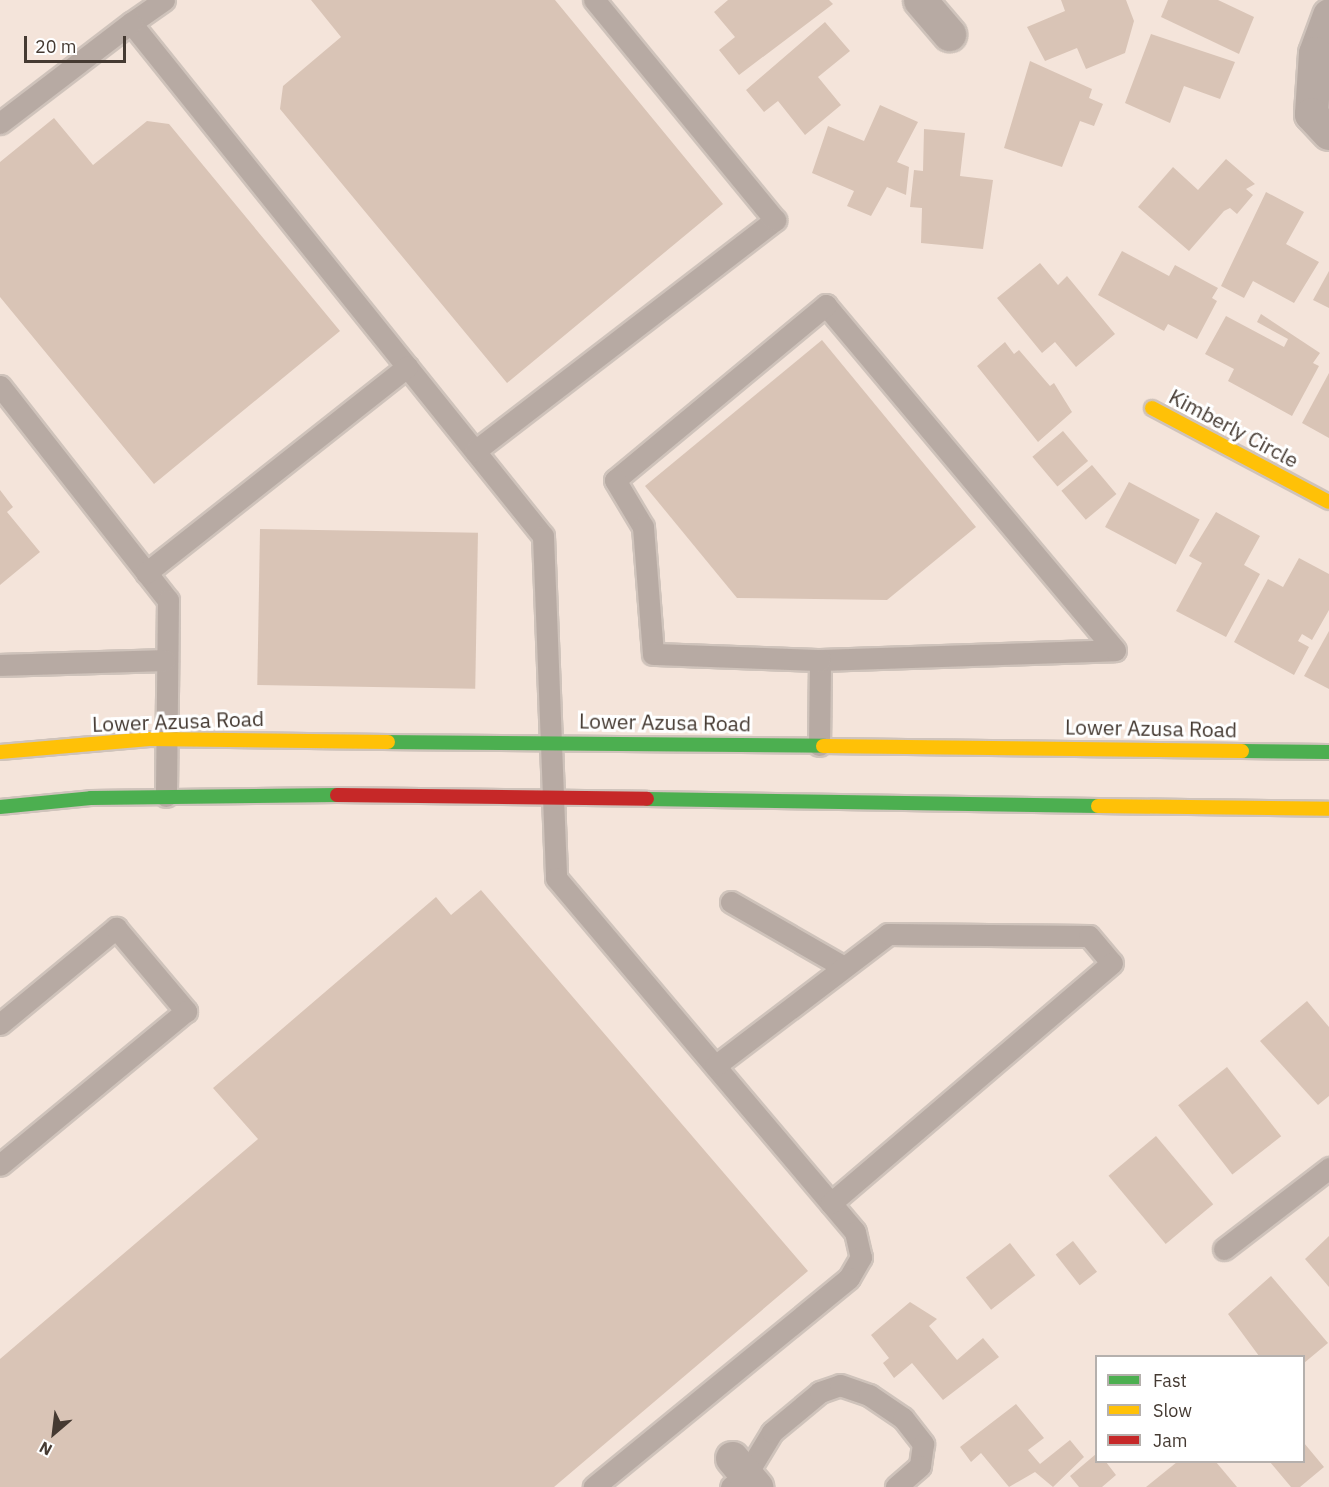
<!DOCTYPE html>
<html>
<head>
<meta charset="utf-8">
<style>
	body { margin:0 }
	#map { position:relative; width:1329px; height:1487px; overflow:hidden; background:#f4e4da; font-family:"IBM Plex Sans",sans-serif }
	div>[style] { position:absolute }
	.building>* { inset:0; background:#d9c4b6; transform-origin:0 0 }
	.roads { filter:drop-shadow(2px 0 #cfc3bb) drop-shadow(-2px 0 #cfc3bb) drop-shadow(0 2px #cfc3bb) drop-shadow(0 -2px #cfc3bb) }
	.lane>* { height:21px; margin:-10.5px; padding:0 10.5px; transform-origin:10.5px; border-radius:10.5px; background:#b7aaa3 }
	.street>* { height:33px; margin:-16.5px; padding:0 16.5px; transform-origin:16.5px; border-radius:16.5px; background:#b7aaa3 }
	.fast>* { height:14px; margin:-7px; padding:0 7px; transform-origin:7px; border-radius:7px; background:#4caf50 }
	.slow>* { height:14px; margin:-7px; padding:0 7px; transform-origin:7px; border-radius:7px; background:#ffc107 }
	.jam>* { height:14px; margin:-7px; padding:0 7px; transform-origin:7px; border-radius:7px; background:#c62828 }
	span { translate:-50% -50%; white-space:nowrap; text-align:center; line-height:1.15; -webkit-text-stroke:6px #fff; paint-order:stroke }
	.street-label { font-size:21px; color:#453a32 }
	.legend { position:absolute; left:1095px; top:1355px; width:210px; height:108px; box-sizing:border-box; background:#fff; border:2px solid #b5b0ad; margin:0; padding:8px 10px; list-style:none; font-size:18px; color:#453a32 }
	.legend li { display:flex; align-items:center; gap:12px; height:30px }
	.legend b { width:30px; border:2px solid #b5b0ad }
	.north { position:absolute; left:24px; top:1403px; width:60px; height:60px; -webkit-text-stroke:4px #fff; paint-order:stroke; rotate:208deg; font-size:16px; font-weight:700; line-height:24px; text-align:center; color:#453a32 }
	.north::after { content:''; display:block; margin:auto; width:21px; height:27px; background:#453a32; clip-path:polygon(50% 0,100% 100%,50% 72%,0 100%) }
	.scale { position:absolute; left:24px; top:36px; width:102px; height:27px; box-sizing:border-box; border:3px solid #453a32; border-top:0; padding-left:8px; font-size:18px; line-height:21px; white-space:nowrap; color:#453a32; -webkit-text-stroke:4px #fff; paint-order:stroke }
</style>
</head>
<body>
<div id="map">
	<div class="building">
		<i style="clip-path:polygon(311px 0,555px 0,723px 204px,507px 383px,280px 109px,283px 86px,341px 37px)"></i>
		<i style="clip-path:polygon(728px 0,829px 0,833px 4px,739px 75px,719px 50px,735px 37px,714px 12px)"></i>
		<i style="clip-path:polygon(1061px 0,1126px 0,1134px 21px,1125px 53px,1086px 69px,1077px 48px,1045px 61px,1027px 27px,1065px 11px)"></i>
		<i style="clip-path:polygon(1168px 0,1218px 0,1254px 17px,1239px 54px,1161px 17px)"></i>
		<i style="clip-path:polygon(825px 22px,850px 51px,818px 77px,841px 105px,805px 135px,778px 101px,764px 112px,746px 90px)"></i>
		<i style="clip-path:polygon(1151px 34px,1235px 62px,1220px 99px,1184px 86px,1170px 123px,1125px 103px)"></i>
		<i style="clip-path:polygon(1030px 61px,1092px 89px,1089px 98px,1103px 104px,1094px 126px,1080px 121px,1062px 167px,1004px 148px)"></i>
		<i style="clip-path:polygon(880px 105px,918px 122px,897px 162px,909px 167px,906px 195px,887px 187px,871px 216px,847px 206px,854px 191px,812px 173px,828px 126px,864px 141px)"></i>
		<i style="clip-path:polygon(54px 118px,93px 165px,147px 121px,169px 124px,340px 331px,154px 484px,0 297px,0 162px)"></i>
		<i style="clip-path:polygon(924px 129px,965px 133px,960px 176px,993px 180px,983px 249px,921px 243px,922px 208px,910px 207px,914px 170px,923px 171px)"></i>
		<i style="clip-path:polygon(1226px 159px,1255px 184px,1246px 189px,1253px 195px,1237px 214px,1230px 208px,1224px 211px,1189px 251px,1138px 207px,1173px 167px,1198px 190px)"></i>
		<i style="clip-path:polygon(1266px 192px,1304px 212px,1286px 244px,1319px 262px,1294px 303px,1253px 281px,1244px 298px,1221px 286px)"></i>
		<i style="clip-path:polygon(1122px 251px,1169px 276px,1175px 265px,1218px 288px,1212px 298px,1217px 301px,1197px 339px,1168px 324px,1164px 331px,1098px 295px)"></i>
		<i style="clip-path:polygon(1040px 263px,1058px 285px,1067px 276px,1115px 334px,1076px 367px,1055px 342px,1042px 353px,997px 298px)"></i>
		<i style="clip-path:polygon(1329px 271px,1329px 308px,1313px 300px)"></i>
		<i style="clip-path:polygon(1261px 314px,1320px 353px,1313px 363px,1319px 366px,1292px 416px,1228px 381px,1234px 369px,1205px 354px,1226px 316px,1284px 347px,1288px 339px,1257px 322px)"></i>
		<i style="clip-path:polygon(822px 340px,976px 527px,887px 600px,737px 598px,645px 486px)"></i>
		<i style="clip-path:polygon(1005px 342px,1014px 354px,1019px 350px,1050px 386px,1054px 383px,1072px 412px,1038px 442px,977px 366px)"></i>
		<i style="clip-path:polygon(1329px 373px,1329px 438px,1302px 423px)"></i>
		<i style="left:1063px;top:431px;width:39px;height:40px;rotate:50deg"></i>
		<i style="left:1092px;top:465px;width:38px;height:40px;rotate:50deg"></i>
		<i style="left:1129px;top:482px;width:80px;height:51px;rotate:28deg"></i>
		<i style="clip-path:polygon(0 490px,13px 507px,7px 512px,40px 552px,0 585px)"></i>
		<i style="clip-path:polygon(1216px 512px,1260px 536px,1244px 565px,1260px 574px,1226px 637px,1176px 611px,1202px 563px,1189px 556px)"></i>
		<i style="left:260px;top:529px;width:218px;height:156px;rotate:1deg"></i>
		<i style="clip-path:polygon(1299px 558px,1329px 574px,1329px 610px,1312px 640px,1302px 634px,1298px 641px,1309px 647px,1294px 675px,1234px 642px,1268px 579px,1283px 587px)"></i>
		<i style="clip-path:polygon(1329px 631px,1329px 689px,1304px 676px)"></i>
		<i style="clip-path:polygon(481px 890px,808px 1271px,554px 1487px,0 1487px,0 1359px,258px 1139px,213px 1088px,436px 897px,451px 915px)"></i>
		<i style="clip-path:polygon(1307px 1001px,1329px 1027px,1329px 1096px,1318px 1105px,1260px 1041px)"></i>
		<i style="left:1227px;top:1067px;width:88px;height:62px;rotate:52deg"></i>
		<i style="left:1156px;top:1136px;width:89px;height:62px;rotate:50deg"></i>
		<i style="clip-path:polygon(1329px 1236px,1329px 1287px,1305px 1259px)"></i>
		<i style="left:1073px;top:1241px;width:39px;height:22px;rotate:52deg"></i>
		<i style="left:1010px;top:1243px;width:41px;height:56px;rotate:52deg"></i>
		<i style="clip-path:polygon(1271px 1276px,1328px 1343px,1304px 1363px,1304px 1356px,1259px 1356px,1228px 1314px)"></i>
		<i style="clip-path:polygon(910px 1302px,937px 1319px,929px 1326px,957px 1360px,983px 1338px,999px 1357px,943px 1400px,912px 1363px,894px 1378px,883px 1363px,889px 1358px,871px 1335px)"></i>
		<i style="clip-path:polygon(1016px 1404px,1044px 1438px,1028px 1450px,1040px 1464px,1070px 1440px,1084px 1457px,1053px 1487px,1035px 1472px,1009px 1487px,981px 1453px,971px 1462px,960px 1447px)"></i>
		<i style="clip-path:polygon(1304px 1443px,1324px 1467px,1300px 1487px,1291px 1487px,1270px 1462px,1304px 1462px)"></i>
		<i style="clip-path:polygon(1096px 1454px,1096px 1462px,1106px 1462px,1116px 1475px,1102px 1487px,1079px 1487px,1070px 1476px)"></i>
		<i style="clip-path:polygon(1177px 1462px,1216px 1462px,1237px 1487px,1146px 1487px)"></i>
	</div>
	<div class="roads">
		<div class="lane">
			<i style="left:164px;top:0;width:40px;rotate:145.1deg"></i>
			<i style="left:131px;top:23px;width:658px;rotate:51.23deg"></i>
			<i style="left:543px;top:536px;width:342px;rotate:87.8deg"></i>
			<i style="left:556px;top:878px;width:463px;rotate:49.8deg"></i>
			<i style="left:855px;top:1232px;width:26px;rotate:77deg"></i>
			<i style="left:861px;top:1257px;width:24px;rotate:120deg"></i>
			<i style="left:849px;top:1278px;width:330px;rotate:140.7deg"></i>
			<i style="left:0;top:123px;width:165px;rotate:-37.4deg"></i>
			<i style="left:0;top:386px;width:272px;rotate:51.9deg"></i>
			<i style="left:168px;top:600px;width:196px;rotate:90.6deg"></i>
			<i style="left:475px;top:451px;width:379px;rotate:-37.6deg"></i>
			<i style="left:775px;top:220px;width:285px;rotate:-129.4deg"></i>
			<i style="left:146px;top:573px;width:333px;rotate:-38.3deg"></i>
			<i style="left:0;top:665px;width:165px;rotate:-1.7deg"></i>
			<i style="left:819px;top:745px;width:85px;rotate:-89.3deg"></i>
			<i style="left:820px;top:660px;width:295px;rotate:-1.9deg"></i>
			<i style="left:1115px;top:650px;width:450px;rotate:-130deg"></i>
			<i style="left:826px;top:305px;width:274px;rotate:140.3deg"></i>
			<i style="left:615px;top:480px;width:55px;rotate:59.2deg"></i>
			<i style="left:643px;top:527px;width:127px;rotate:85.5deg"></i>
			<i style="left:653px;top:654px;width:167px;rotate:2.1deg"></i>
			<i style="left:731px;top:902px;width:130px;rotate:29.9deg"></i>
			<i style="left:0;top:1024px;width:151px;rotate:-39.6deg"></i>
			<i style="left:116px;top:928px;width:109px;rotate:49.9deg"></i>
			<i style="left:186px;top:1011px;width:241px;rotate:140.4deg"></i>
			<i style="left:715px;top:1066px;width:218px;rotate:-37.3deg"></i>
			<i style="left:888px;top:934px;width:201px;rotate:0.6deg"></i>
			<i style="left:1089px;top:936px;width:35px;rotate:50deg"></i>
			<i style="left:1112px;top:963px;width:370px;rotate:139.5deg"></i>
			<i style="left:1224px;top:1249px;width:133px;rotate:-37.6deg"></i>
			<i style="left:731px;top:1487px;width:19px;rotate:-39deg"></i>
			<i style="left:746px;top:1475px;width:50px;rotate:-58.8deg"></i>
			<i style="left:772px;top:1432px;width:62px;rotate:-39.8deg"></i>
			<i style="left:820px;top:1392px;width:21px;rotate:-19deg"></i>
			<i style="left:840px;top:1385px;width:31px;rotate:19deg"></i>
			<i style="left:869px;top:1395px;width:41px;rotate:34.1deg"></i>
			<i style="left:903px;top:1418px;width:33px;rotate:52deg"></i>
			<i style="left:923px;top:1444px;width:22px;rotate:98deg"></i>
			<i style="left:920px;top:1466px;width:32px;rotate:139deg"></i>
		</div>
		<div class="street">
			<i style="left:920px;top:0;width:45px;rotate:49.5deg"></i>
			<i style="left:1329px;top:15px;width:40px;rotate:110.2deg"></i>
			<i style="left:1315px;top:53px;width:61px;rotate:93.8deg"></i>
			<i style="left:1311px;top:114px;width:26px;rotate:47deg"></i>
			<i style="left:732px;top:1458px;width:38px;rotate:50deg"></i>
		</div>
		<div class="fast">
			<i style="left:388px;top:742px;width:435px;rotate:0.5deg"></i>
			<i style="left:1242px;top:751px;width:87px;rotate:0.7deg"></i>
			<i style="left:647px;top:799px;width:451px;rotate:0.9deg"></i>
			<i style="left:0;top:807px;width:91px;rotate:-5.6deg"></i>
			<i style="left:91px;top:798px;width:246px;rotate:-0.7deg"></i>
		</div>
		<div class="slow">
			<i style="left:1152px;top:408px;width:200px;rotate:28deg"></i>
			<i style="left:823px;top:746px;width:419px;rotate:0.7deg"></i>
			<i style="left:0;top:752px;width:150px;rotate:-5deg"></i>
			<i style="left:149px;top:739px;width:239px;rotate:0.7deg"></i>
			<i style="left:1098px;top:806px;width:231px;rotate:0.7deg"></i>
		</div>
		<div class="jam">
			<i style="left:337px;top:795px;width:310px;rotate:0.7deg"></i>
		</div>
	</div>
	<div class="street-label">
		<span style="left:1234px;top:428px;rotate:28deg">Kimberly Circle</span>
		<span style="left:178px;top:721px;rotate:-2deg">Lower Azusa Road</span>
		<span style="left:665px;top:722px;rotate:1deg">Lower Azusa Road</span>
		<span style="left:1151px;top:728px;rotate:1deg">Lower Azusa Road</span>
	</div>
	<ul class="legend">
	<li><b style="height:8px;background:#4caf50"></b>Fast</li>
	<li><b style="height:8px;background:#ffc107"></b>Slow</li>
	<li><b style="height:8px;background:#c62828"></b>Jam</li>
	</ul>
	<div class="north">N</div>
	<div class="scale">20 m</div>
</div>
</body>
</html>
